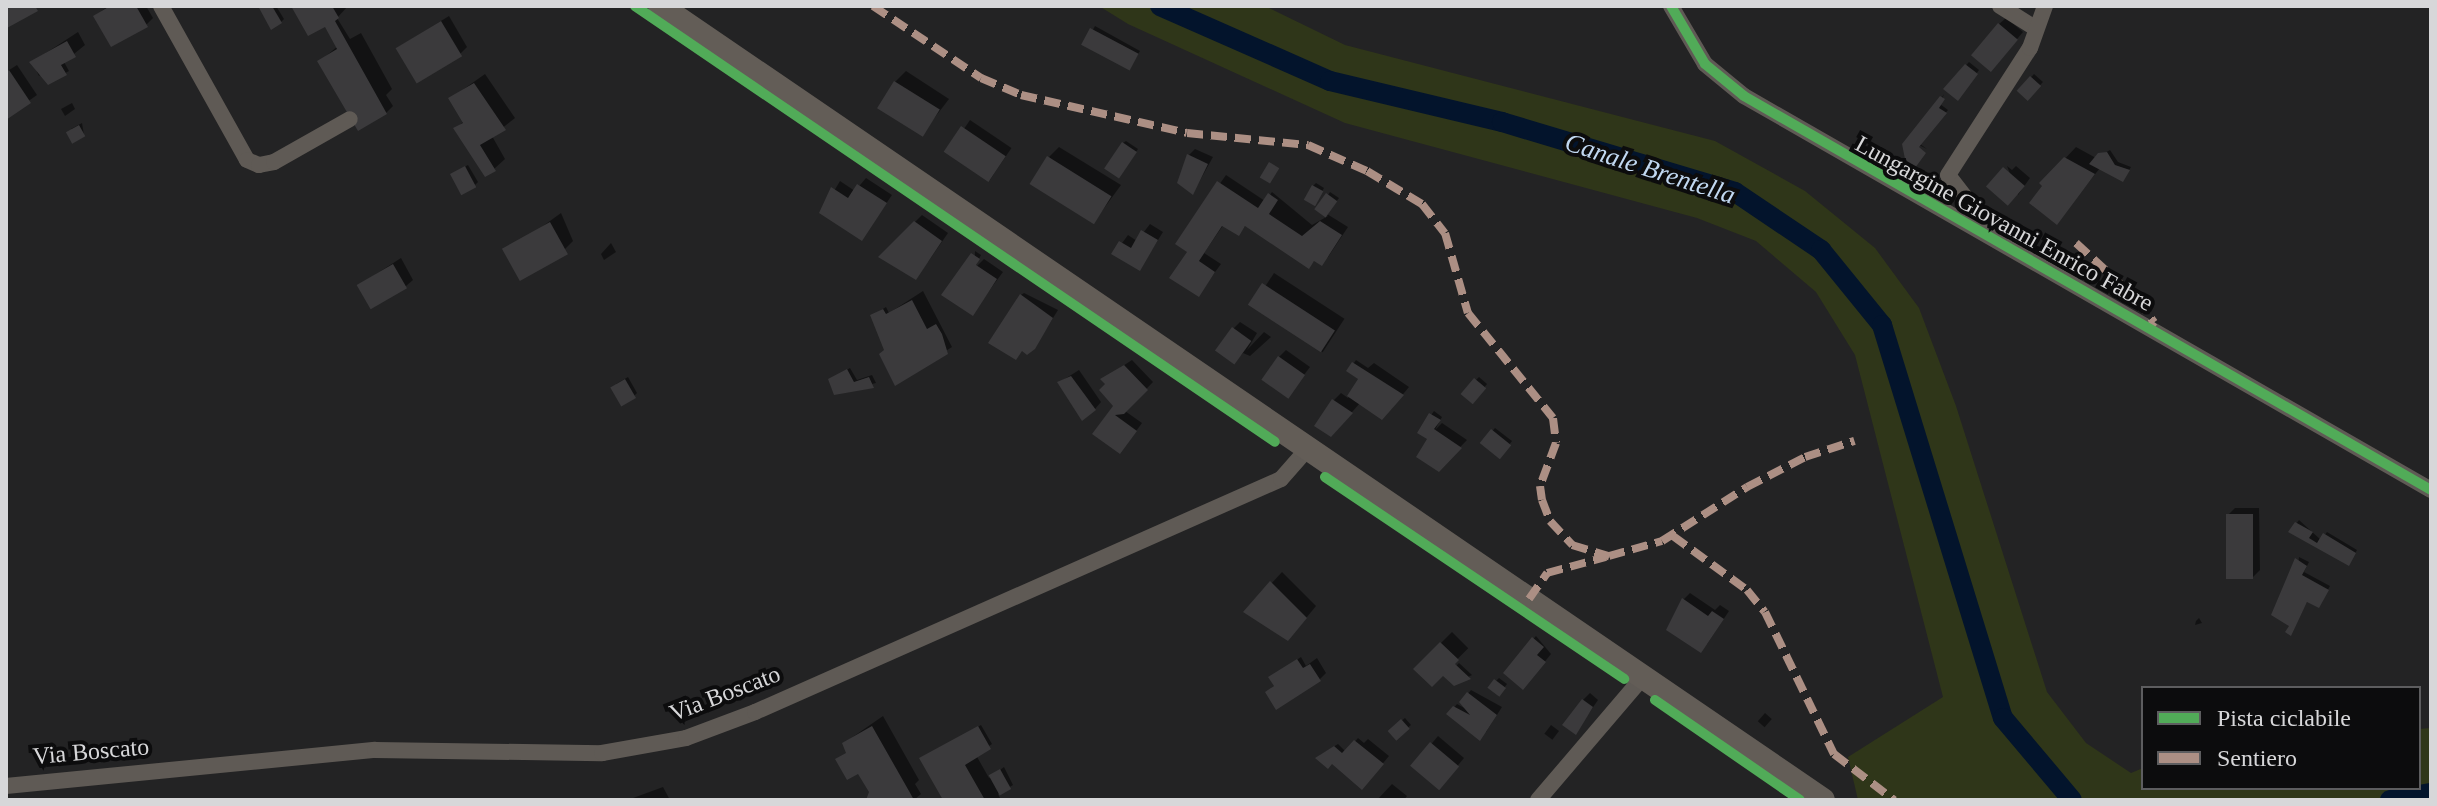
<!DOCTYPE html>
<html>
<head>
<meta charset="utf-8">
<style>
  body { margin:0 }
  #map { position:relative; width:2437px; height:806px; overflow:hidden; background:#232324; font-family:Georgia,serif }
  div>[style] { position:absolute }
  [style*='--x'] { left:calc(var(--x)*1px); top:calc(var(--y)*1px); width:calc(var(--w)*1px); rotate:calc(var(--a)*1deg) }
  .green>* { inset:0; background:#2f3619 }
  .shadow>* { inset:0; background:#0007; transform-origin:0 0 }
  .canal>* { height:20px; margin:-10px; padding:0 10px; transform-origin:10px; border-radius:10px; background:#03142c }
  .building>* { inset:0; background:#3b3a3c; transform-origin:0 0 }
  .minor>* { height:16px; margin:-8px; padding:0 8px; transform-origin:8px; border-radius:8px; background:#5f5a55 }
  .secondary>* { height:24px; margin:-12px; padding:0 12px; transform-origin:12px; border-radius:12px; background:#635d57 }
  .quiet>* { height:8px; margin-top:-4px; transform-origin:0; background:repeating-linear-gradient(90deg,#ac8f84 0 16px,transparent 0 24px) }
  .cycleway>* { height:10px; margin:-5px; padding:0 5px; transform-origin:5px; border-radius:5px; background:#51ab58 }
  span { translate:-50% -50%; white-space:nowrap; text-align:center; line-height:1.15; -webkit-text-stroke:8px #0c0c0d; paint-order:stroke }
  .street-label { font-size:24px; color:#d7d7d9 }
  .water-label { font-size:26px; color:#c1d8f1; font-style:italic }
  .frame { position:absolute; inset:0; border:8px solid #d7d7d9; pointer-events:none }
  .legend { position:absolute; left:2141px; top:686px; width:280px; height:104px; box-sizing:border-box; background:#0c0c0d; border:2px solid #5d5d5f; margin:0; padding:10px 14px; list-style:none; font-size:24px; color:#d7d7d9 }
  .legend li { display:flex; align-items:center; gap:16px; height:40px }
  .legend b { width:40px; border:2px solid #5d5d5f }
</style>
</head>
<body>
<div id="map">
  <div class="green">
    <div style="clip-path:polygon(1099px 6px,1265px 6px,1345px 45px,1715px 141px,1805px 191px,1875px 248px,1919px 308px,1956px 406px,2047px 692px,2086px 743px,2131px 773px,2143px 768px,2143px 788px,2419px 788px,2419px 729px,2431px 728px,2431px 800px,1858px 800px,1848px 757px,1943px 697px,1855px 355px,1816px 292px,1756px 241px,1697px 218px,1345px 123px,1128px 24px)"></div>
  </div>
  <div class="shadow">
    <div style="clip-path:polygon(108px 6px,146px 6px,153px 18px,146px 25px,95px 16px)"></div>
    <div style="clip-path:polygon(260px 6px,276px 6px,284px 19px,281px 22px)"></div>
    <div style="clip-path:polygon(293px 6px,348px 6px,337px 18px,350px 39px,361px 33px,392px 89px,386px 95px,393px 106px,386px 113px,320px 61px,338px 46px,327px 27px)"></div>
    <div style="clip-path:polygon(449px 16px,467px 47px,460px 54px,397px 48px)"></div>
    <div style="clip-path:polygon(2006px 18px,2023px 32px,1997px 63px,1999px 24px)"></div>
    <div style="clip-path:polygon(1095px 26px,1140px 51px,1131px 66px,1085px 44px)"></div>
    <div style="clip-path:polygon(78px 32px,85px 45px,64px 62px,69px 71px,49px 82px,44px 72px,39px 76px,32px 62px)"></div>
    <div style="clip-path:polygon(1969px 62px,1979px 70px,1961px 95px,1946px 88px)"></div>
    <div style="clip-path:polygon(17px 65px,37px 95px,6px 117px,6px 72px)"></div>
    <div style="clip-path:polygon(906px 71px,949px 99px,922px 134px,895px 82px)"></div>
    <div style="clip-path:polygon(485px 74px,515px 118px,492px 136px,505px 159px,494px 169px,456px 129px,464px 121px,451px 98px)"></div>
    <div style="left:2034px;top:74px;width:12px;height:23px;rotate:42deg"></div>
    <div style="clip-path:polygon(1944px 94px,1940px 104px,1948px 110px,1920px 144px,1927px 149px,1919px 145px,1905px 154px)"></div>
    <div style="clip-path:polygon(72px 103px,75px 109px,65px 116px,61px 109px)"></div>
    <div style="left:970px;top:120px;width:50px;height:39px;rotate:34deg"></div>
    <div style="clip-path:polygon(82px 123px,84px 135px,71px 129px)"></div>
    <div style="clip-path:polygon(1126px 141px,1138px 149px,1122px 173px,1123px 143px)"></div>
    <div style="clip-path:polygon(1059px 147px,1121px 185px,1094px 222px,1049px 157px)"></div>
    <div style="clip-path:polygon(2076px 147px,2096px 158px,2110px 150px,2118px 162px,2131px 167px,2125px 177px,2100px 168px,2057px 222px,2042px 183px)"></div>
    <div style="clip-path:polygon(1195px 149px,1213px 157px,1193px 193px,1189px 155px)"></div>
    <div style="clip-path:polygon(468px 165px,478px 182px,475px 185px,455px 172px)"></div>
    <div style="clip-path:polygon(2007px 166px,2012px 170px,2016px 166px,2030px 178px,2018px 195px)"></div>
    <div style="clip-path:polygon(1226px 175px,1265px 201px,1272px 192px,1312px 225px,1328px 216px,1318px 209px,1330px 192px,1339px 198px,1327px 214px,1348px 227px,1328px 257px,1318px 262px,1322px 253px,1309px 266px,1246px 225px,1239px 234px,1224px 224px,1204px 253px,1221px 264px,1198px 295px,1172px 278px,1189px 251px,1178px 243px)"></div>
    <div style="clip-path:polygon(866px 178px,892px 195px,862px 239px,821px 213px,840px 181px,855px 191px)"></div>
    <div style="clip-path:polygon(1316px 183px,1324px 188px,1317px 201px,1313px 186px)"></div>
    <div style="clip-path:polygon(561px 213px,573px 241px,562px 252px,507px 252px)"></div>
    <div style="clip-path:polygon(922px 215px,948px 233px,928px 262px,881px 256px)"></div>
    <div style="clip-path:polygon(1150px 224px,1163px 232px,1140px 269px,1114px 254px,1128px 235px,1137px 241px)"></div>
    <div style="clip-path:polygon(611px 243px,616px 252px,604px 260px,601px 254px)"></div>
    <div style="clip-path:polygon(975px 251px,981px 255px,974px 269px,984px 259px,1003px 272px,972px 314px)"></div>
    <div style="clip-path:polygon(401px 258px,413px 280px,406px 286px,359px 285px)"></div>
    <div style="left:1274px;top:273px;width:84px;height:40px;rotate:33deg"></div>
    <div style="clip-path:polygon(923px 291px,952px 347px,896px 383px,873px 315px,886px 307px,889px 313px)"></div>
    <div style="clip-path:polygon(1024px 293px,1058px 310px,1035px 347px,1021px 295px)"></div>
    <div style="clip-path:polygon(1240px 322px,1257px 333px,1247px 350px,1264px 332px,1271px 337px,1250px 356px,1243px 353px,1234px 362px,1234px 328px)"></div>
    <div style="clip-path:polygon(1286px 350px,1310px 367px,1288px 396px,1279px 357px)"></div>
    <div style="clip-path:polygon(1132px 360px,1153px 382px,1125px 411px,1142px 423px,1126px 445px,1095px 434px,1116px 406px,1103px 379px)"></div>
    <div style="clip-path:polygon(1356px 360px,1368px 368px,1374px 363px,1409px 387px,1389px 411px,1360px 403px,1338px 428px,1317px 425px,1334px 400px,1341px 393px,1348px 398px,1361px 378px,1349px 370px)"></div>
    <div style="clip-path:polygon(850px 368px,857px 380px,872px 375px,876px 383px,835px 393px,830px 379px)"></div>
    <div style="clip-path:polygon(1079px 370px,1101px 402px,1095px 409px,1060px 382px)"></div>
    <div style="clip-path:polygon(628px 377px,637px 393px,634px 396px,616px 384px)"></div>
    <div style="clip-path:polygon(1479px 377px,1487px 384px,1473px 402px,1476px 380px)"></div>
    <div style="clip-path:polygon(1434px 411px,1442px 417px,1435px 430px,1442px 423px,1467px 440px,1439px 469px,1434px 432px,1419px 432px)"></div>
    <div style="clip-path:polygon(1495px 428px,1512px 441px,1503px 453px,1482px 443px)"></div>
    <div style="clip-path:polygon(2235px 508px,2259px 508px,2260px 570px,2253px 577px,2228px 515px)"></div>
    <div style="clip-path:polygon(2299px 520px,2321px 540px,2327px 532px,2357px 550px,2351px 561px,2291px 531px)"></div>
    <div style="clip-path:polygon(2299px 557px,2309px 562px,2304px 572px,2330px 586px,2321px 602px,2308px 600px,2291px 633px)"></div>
    <div style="clip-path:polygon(1282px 572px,1316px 606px,1298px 628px,1246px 611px)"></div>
    <div style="clip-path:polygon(1690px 593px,1715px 610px,1720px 605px,1729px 611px,1707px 644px,1683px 600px)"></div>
    <div style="clip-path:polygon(2199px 618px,2202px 623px,2195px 625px,2196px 621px)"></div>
    <div style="left:1452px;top:632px;width:23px;height:52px;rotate:45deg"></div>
    <div style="clip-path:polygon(1536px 636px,1551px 654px,1530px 680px,1528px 645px)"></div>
    <div style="clip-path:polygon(1301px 657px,1306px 666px,1317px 658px,1326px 673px,1319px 680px,1267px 693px,1275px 685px,1274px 675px)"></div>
    <div style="clip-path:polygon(1459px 663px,1472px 675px,1454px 684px,1446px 676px)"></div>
    <div style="clip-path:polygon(1499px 678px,1507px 684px,1501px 692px,1490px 687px)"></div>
    <div style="clip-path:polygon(1471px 690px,1502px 707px,1486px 732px,1449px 714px,1457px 704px,1472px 712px,1462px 701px)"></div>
    <div style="clip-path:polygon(1590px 693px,1598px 700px,1576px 732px,1583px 700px)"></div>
    <div style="left:1765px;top:713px;width:9px;height:11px;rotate:41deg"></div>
    <div style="clip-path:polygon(883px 716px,919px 780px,915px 784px,921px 794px,914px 800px,868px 800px,871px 791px,844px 743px)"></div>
    <div style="clip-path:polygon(1405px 718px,1411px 725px,1395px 738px,1392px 728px)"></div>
    <div style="clip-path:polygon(981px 725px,992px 744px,976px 755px,989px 778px,1004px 767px,1013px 785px,998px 794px,1001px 800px,946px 800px,922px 758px)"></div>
    <div style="left:1551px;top:725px;width:10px;height:11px;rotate:37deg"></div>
    <div style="clip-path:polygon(1438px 736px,1464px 758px,1445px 781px,1413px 766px)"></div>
    <div style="clip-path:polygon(1358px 738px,1364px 743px,1368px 739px,1389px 756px,1369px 780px,1320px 755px,1338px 744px,1346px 752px)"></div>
    <div style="clip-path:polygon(1392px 784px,1407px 796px,1404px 800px,1377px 800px)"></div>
    <div style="clip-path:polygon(663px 787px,670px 800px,632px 800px,633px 798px)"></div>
  </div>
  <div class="canal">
    <div style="--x:1160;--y:6;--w:186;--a:23.8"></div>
    <div style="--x:1330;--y:81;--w:177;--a:13.4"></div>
    <div style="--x:1502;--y:122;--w:243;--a:16.7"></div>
    <div style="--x:1735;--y:192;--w:104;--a:34"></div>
    <div style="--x:1821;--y:250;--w:97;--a:50.9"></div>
    <div style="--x:1882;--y:325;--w:411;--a:72.9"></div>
    <div style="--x:2003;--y:718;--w:107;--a:49.9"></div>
    <div style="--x:2390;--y:800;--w:42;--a:-9.7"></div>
  </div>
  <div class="building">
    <div style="clip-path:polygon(6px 6px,35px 6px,38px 11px,7px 28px)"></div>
    <div style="clip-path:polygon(110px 6px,136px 6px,148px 27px,111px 47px,93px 16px)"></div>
    <div style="clip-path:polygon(258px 6px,272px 6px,282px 23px,271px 30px)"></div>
    <div style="clip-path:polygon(291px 6px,332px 6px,339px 18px,335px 21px,387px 114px,358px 131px,317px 61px,337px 49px,325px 27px,308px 36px)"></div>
    <div style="left:441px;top:21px;width:41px;height:53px;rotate:59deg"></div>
    <div style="left:1998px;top:23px;width:26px;height:42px;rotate:40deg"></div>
    <div style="left:1090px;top:28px;width:55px;height:19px;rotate:28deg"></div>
    <div style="clip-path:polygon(67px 41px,76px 57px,61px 65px,67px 75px,48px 85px,29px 62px)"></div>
    <div style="clip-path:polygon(1965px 64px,1978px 74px,1958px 101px,1943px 89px)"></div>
    <div style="clip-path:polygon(9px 70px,31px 103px,6px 120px,6px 72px)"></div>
    <div style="left:2030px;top:76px;width:15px;height:20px;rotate:42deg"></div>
    <div style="left:894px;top:81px;width:54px;height:32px;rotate:32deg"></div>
    <div style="clip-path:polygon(474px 83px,506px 130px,480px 145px,496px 171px,485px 177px,453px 128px,463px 123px,448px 98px)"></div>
    <div style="clip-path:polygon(1940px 96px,1945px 99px,1939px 108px,1947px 113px,1919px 147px,1926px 153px,1915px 168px,1905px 159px,1902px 144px)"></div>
    <div style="left:79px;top:125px;width:13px;height:15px;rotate:61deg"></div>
    <div style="left:961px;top:126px;width:54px;height:31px;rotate:34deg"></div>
    <div style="left:1122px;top:142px;width:18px;height:32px;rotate:34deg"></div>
    <div style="clip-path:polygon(2107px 152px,2115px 165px,2130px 170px,2123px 182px,2089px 164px,2098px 153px)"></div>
    <div style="clip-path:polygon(1187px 154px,1208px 164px,1193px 195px,1177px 183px)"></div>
    <div style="left:1047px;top:156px;width:76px;height:33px;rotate:32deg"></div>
    <div style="clip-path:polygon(2064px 157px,2095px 174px,2057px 225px,2029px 203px,2042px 186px,2039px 183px)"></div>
    <div style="left:1269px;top:162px;width:12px;height:18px;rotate:31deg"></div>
    <div style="left:465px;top:166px;width:24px;height:17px;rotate:62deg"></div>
    <div style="left:2003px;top:167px;width:29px;height:26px;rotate:41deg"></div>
    <div style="clip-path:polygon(1217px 181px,1258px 208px,1268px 193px,1278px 200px,1269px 214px,1302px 236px,1320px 221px,1342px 235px,1322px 266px,1314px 261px,1309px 269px,1245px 226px,1239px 236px,1222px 226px,1199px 261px,1215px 272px,1199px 297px,1169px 278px,1187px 252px,1175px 244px)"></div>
    <div style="clip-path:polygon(857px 184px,887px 203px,862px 241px,819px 213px,831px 187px,848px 198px)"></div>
    <div style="left:1312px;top:185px;width:13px;height:17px;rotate:29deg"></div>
    <div style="left:1326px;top:193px;width:14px;height:20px;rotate:36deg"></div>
    <div style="clip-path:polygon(914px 221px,942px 241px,916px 280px,878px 257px)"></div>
    <div style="left:550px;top:222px;width:37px;height:55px;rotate:61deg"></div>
    <div style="clip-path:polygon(1141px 230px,1158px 240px,1140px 271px,1111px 254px,1119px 241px,1131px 248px)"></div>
    <div style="clip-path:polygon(971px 253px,980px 259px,976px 265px,997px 279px,973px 316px,941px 295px)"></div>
    <div style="left:393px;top:264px;width:28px;height:42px;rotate:60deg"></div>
    <div style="left:1262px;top:283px;width:87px;height:26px;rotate:33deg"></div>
    <div style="clip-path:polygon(1020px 294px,1053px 318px,1035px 349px,1027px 355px,1022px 351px,1016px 360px,988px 343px)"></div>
    <div style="clip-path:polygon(912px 300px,927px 329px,936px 324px,942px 334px,948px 354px,895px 386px,879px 354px,884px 350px,870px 315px,883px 309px,886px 314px)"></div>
    <div style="left:1232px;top:327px;width:24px;height:29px;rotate:36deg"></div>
    <div style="left:1278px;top:356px;width:33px;height:29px;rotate:35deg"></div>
    <div style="clip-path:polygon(1352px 362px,1404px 395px,1382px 420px,1347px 396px,1358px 379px,1346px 371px)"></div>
    <div style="clip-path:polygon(1124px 365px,1148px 390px,1124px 414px,1115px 415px,1137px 431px,1120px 454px,1092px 434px,1113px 406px,1099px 390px,1105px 384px,1100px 379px)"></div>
    <div style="clip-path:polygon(847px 369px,854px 382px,869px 377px,874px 388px,834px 395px,828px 379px)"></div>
    <div style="clip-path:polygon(1071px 376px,1096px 410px,1082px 421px,1057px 382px)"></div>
    <div style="left:1474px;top:378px;width:16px;height:21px;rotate:40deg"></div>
    <div style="left:625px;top:379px;width:22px;height:17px;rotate:60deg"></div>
    <div style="clip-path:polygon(1332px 399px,1353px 413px,1331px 437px,1314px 426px)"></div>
    <div style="clip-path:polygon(1429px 413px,1441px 420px,1434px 429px,1462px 448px,1439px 472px,1416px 457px,1427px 439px,1417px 433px)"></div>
    <div style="left:1491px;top:429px;width:26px;height:18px;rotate:39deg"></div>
    <div style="left:2226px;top:514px;width:27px;height:65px"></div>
    <div style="clip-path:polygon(2295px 522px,2313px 532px,2309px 538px,2317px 543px,2323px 533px,2356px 553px,2349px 566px,2288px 532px)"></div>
    <div style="clip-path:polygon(2295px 558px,2307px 566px,2302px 575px,2329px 590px,2319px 608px,2307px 602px,2291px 636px,2285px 632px,2289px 626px,2271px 615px)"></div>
    <div style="clip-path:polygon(1270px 581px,1307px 618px,1288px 641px,1243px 612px)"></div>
    <div style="clip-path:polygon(1682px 598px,1708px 616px,1712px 611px,1724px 619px,1701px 653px,1666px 630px)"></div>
    <div style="clip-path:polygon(1532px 637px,1544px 647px,1537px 655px,1546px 662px,1523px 690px,1503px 673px)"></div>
    <div style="clip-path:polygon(1440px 642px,1459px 660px,1455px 664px,1471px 679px,1454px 686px,1443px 676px,1432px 687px,1413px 669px)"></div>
    <div style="clip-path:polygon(1297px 659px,1303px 668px,1310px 664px,1321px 681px,1276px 710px,1265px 692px,1274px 686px,1268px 677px)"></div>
    <div style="left:1494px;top:679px;width:15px;height:11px;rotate:37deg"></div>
    <div style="clip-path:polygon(1467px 692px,1497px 715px,1480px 741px,1446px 714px,1453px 706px,1470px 715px,1459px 702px)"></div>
    <div style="clip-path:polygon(1582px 699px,1593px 707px,1576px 735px,1562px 725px)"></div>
    <div style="left:1401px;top:719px;width:13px;height:18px;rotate:48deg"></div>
    <div style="clip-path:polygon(872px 726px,909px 791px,914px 800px,866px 800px,869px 792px,858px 774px,847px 780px,835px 759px,846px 753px,842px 743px)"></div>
    <div style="clip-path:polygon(978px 726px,991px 749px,965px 765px,985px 800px,943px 800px,919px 758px)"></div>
    <div style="clip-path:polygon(1354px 740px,1384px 764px,1362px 790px,1332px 764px,1328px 769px,1315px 758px,1334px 746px,1342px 753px)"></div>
    <div style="left:1430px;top:742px;width:38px;height:31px;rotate:40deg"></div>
    <div style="left:1000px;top:769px;width:23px;height:13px;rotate:61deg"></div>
  </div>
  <div class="minor">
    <div style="--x:161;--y:6;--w:176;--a:60.8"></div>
    <div style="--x:247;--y:160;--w:13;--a:23"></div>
    <div style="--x:259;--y:165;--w:15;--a:-11"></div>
    <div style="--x:274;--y:162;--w:87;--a:-29.5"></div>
    <div style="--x:1671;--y:6;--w:67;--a:59.6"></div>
    <div style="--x:1705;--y:64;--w:50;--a:39.4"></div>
    <div style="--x:1744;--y:96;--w:792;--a:29.83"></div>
    <div style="--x:2000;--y:6;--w:41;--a:32.2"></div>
    <div style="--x:1999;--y:241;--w:83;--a:-127.7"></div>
    <div style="--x:1948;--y:175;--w:151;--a:-57.2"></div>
    <div style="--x:2030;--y:48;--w:45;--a:-70.3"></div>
    <div style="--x:6;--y:786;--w:371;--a:-5.6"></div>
    <div style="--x:375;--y:750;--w:227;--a:0.8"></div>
    <div style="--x:602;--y:753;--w:85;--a:-10.1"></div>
    <div style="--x:686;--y:738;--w:74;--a:-20.6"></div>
    <div style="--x:755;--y:712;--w:575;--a:-23.89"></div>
    <div style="--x:1281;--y:479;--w:43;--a:-48.8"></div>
    <div style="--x:1538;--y:800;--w:162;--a:-49.5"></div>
  </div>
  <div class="secondary">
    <div style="--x:660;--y:6;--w:1408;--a:34.32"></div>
  </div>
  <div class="quiet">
    <div style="--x:873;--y:6;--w:130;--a:33.7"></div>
    <div style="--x:981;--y:78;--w:43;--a:23"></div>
    <div style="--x:1021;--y:95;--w:170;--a:12.9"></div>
    <div style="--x:1187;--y:133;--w:122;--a:5.7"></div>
    <div style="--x:1308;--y:145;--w:64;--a:23.8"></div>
    <div style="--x:1367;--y:171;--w:64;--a:31"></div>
    <div style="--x:1422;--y:204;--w:37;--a:52"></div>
    <div style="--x:1445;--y:233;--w:83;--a:74"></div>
    <div style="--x:1468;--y:313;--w:135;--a:51"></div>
    <div style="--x:1553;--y:418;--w:25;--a:83"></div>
    <div style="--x:1556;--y:443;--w:46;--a:110.4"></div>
    <div style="--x:1540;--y:486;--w:14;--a:82"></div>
    <div style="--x:1542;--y:500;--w:22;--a:69"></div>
    <div style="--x:1550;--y:521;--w:33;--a:47"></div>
    <div style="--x:1572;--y:545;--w:39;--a:17"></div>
    <div style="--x:1609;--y:556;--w:55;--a:-15.8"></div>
    <div style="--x:1662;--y:541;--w:101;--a:-32.4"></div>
    <div style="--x:1747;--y:487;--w:65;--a:-27.3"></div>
    <div style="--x:1805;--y:457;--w:52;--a:-18.1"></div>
    <div style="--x:2076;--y:243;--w:83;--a:42.6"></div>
    <div style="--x:2137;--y:299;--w:29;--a:54"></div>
    <div style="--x:2154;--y:322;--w:8;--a:130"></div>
    <div style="--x:1673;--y:536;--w:92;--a:36.1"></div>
    <div style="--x:1747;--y:590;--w:28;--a:51"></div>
    <div style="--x:1765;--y:612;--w:158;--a:64.1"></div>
    <div style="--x:1834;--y:754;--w:76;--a:37.5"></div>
    <div style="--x:1529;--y:599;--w:32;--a:-55"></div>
    <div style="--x:1547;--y:573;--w:61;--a:-15.2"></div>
  </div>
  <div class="cycleway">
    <div style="--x:635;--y:6;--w:774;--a:34.26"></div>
    <div style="--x:1671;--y:6;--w:67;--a:59.6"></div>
    <div style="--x:1705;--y:64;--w:50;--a:39.4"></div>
    <div style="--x:1744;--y:96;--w:792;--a:29.83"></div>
    <div style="--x:1325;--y:477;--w:361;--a:34"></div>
    <div style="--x:1655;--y:700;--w:176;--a:34.6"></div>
  </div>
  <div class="street-label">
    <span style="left:2004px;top:224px;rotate:29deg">Lungargine Giovanni Enrico Fabre</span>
    <span style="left:725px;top:694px;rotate:-21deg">Via Boscato</span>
    <span style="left:91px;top:752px;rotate:-5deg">Via Boscato</span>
  </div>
  <div class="water-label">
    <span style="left:1650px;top:169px;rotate:18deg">Canale Brentella</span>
  </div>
  <div class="frame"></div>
  <ul class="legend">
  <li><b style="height:10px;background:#51ab58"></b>Pista ciclabile</li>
  <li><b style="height:10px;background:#ac8f84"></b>Sentiero</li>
  </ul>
</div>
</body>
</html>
